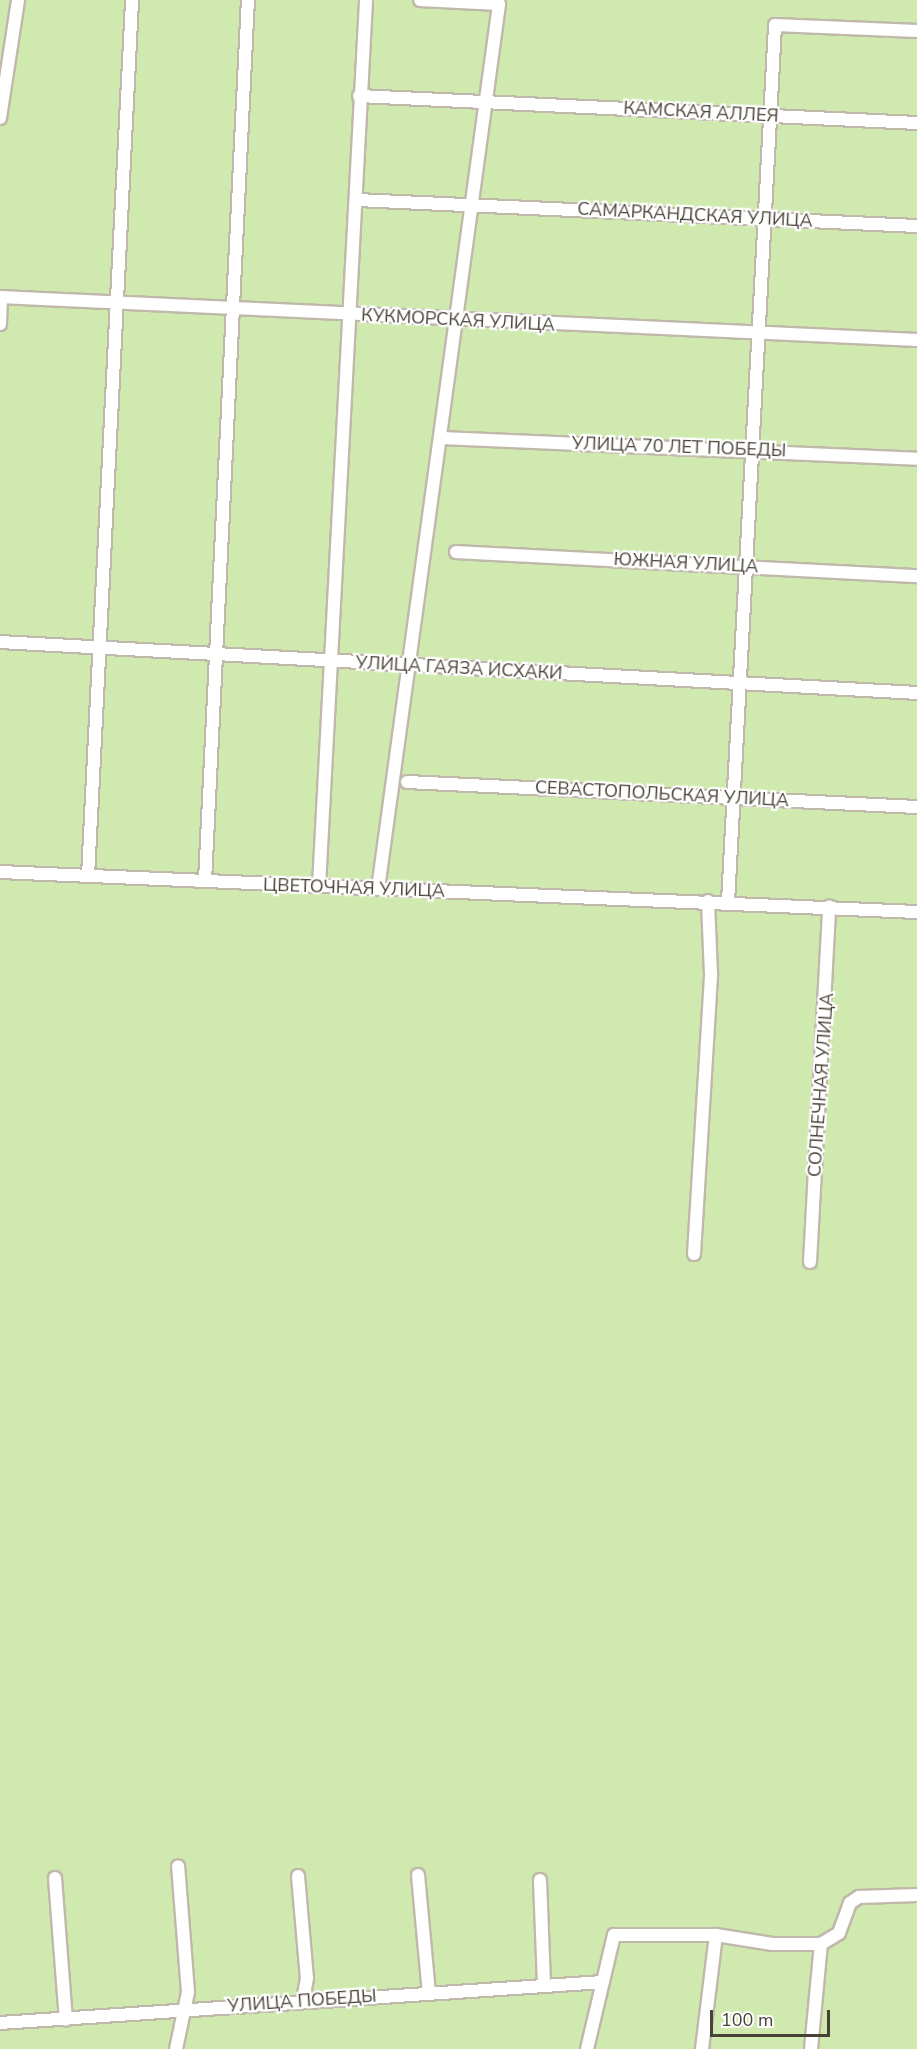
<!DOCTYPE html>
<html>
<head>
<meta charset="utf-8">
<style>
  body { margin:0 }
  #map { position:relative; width:917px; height:2049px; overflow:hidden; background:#f4f0e8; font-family:"Nunito Sans",sans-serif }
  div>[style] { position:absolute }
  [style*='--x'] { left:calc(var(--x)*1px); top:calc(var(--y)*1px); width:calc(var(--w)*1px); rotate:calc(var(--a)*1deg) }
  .green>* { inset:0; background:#cfe9af; transform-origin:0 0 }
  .roads { filter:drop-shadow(2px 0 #c0b8aa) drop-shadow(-2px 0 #c0b8aa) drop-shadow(0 2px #c0b8aa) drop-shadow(0 -2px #c0b8aa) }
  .minor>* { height:12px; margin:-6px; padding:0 6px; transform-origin:6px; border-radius:6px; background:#fff }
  span { translate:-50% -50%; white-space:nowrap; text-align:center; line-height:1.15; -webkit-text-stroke:4.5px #fff; paint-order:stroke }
  .street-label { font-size:18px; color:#484136 }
  .scale { position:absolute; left:710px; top:2010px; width:120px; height:27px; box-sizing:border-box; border:3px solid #484136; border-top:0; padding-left:8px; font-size:18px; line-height:21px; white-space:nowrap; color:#484136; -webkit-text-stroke:4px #fff; paint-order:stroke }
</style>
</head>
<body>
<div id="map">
  <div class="green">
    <div style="left:0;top:0;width:917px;height:2049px"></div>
  </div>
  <div class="roads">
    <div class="minor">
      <div style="--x:359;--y:96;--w:559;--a:2.77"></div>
      <div style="--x:0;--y:118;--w:119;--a:-81.3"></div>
      <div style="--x:357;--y:200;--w:561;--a:2.66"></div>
      <div style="--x:0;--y:297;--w:918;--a:2.68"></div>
      <div style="--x:0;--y:324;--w:27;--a:-88"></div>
      <div style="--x:442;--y:438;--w:475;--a:2.5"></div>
      <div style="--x:456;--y:552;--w:462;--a:3"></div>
      <div style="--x:0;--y:642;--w:918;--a:3.18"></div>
      <div style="--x:407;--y:782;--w:511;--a:2.81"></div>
      <div style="--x:0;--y:872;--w:918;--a:2.5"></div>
      <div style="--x:88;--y:876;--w:877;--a:-87.12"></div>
      <div style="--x:205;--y:881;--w:882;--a:-87.21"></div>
      <div style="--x:319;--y:886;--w:887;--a:-86.96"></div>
      <div style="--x:378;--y:889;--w:893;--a:-82.21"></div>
      <div style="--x:499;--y:4;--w:79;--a:-177.1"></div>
      <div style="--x:728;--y:902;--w:878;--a:-86.93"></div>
      <div style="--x:775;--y:25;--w:142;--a:2.4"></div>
      <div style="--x:694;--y:1254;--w:281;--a:-86.5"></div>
      <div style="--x:711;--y:974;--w:73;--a:-92.4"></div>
      <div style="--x:810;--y:1262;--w:356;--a:-86.9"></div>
      <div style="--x:418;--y:1875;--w:119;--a:84.7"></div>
      <div style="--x:298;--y:1876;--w:102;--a:85"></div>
      <div style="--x:307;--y:1978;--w:23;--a:100"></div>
      <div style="--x:55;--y:1878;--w:142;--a:85.6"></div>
      <div style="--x:540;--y:1880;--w:104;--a:87.8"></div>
      <div style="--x:0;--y:2023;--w:604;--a:-3.89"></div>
      <div style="--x:176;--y:2049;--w:58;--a:-78.1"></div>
      <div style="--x:188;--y:1992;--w:126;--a:-94.5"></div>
      <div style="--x:587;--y:2049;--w:117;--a:-76.7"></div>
      <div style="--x:614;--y:1935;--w:102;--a:0"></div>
      <div style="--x:716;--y:1935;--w:57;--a:9.1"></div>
      <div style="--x:772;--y:1944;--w:49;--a:0"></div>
      <div style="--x:821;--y:1944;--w:21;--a:-31"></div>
      <div style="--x:839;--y:1933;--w:32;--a:-70"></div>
      <div style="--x:850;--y:1903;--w:11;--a:-34"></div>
      <div style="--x:859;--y:1897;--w:58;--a:-2"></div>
      <div style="--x:702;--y:2049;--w:115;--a:-83"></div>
      <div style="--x:811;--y:2049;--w:105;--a:-84.6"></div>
    </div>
  </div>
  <div class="street-label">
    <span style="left:701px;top:112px;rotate:3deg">КАМСКАЯ АЛЛЕЯ</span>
    <span style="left:695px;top:215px;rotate:3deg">САМАРКАНДСКАЯ УЛИЦА</span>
    <span style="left:458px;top:320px;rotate:3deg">КУКМОРСКАЯ УЛИЦА</span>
    <span style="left:679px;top:447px;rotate:2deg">УЛИЦА 70 ЛЕТ ПОБЕДЫ</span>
    <span style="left:686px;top:563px;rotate:3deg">ЮЖНАЯ УЛИЦА</span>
    <span style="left:459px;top:668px;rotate:3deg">УЛИЦА ГАЯЗА ИСХАКИ</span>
    <span style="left:662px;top:794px;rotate:3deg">СЕВАСТОПОЛЬСКАЯ УЛИЦА</span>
    <span style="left:354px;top:888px;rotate:2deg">ЦВЕТОЧНАЯ УЛИЦА</span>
    <span style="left:821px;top:1085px;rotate:-86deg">СОЛНЕЧНАЯ УЛИЦА</span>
    <span style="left:302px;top:2001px;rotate:-4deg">УЛИЦА ПОБЕДЫ</span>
  </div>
  <div class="scale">100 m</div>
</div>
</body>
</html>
